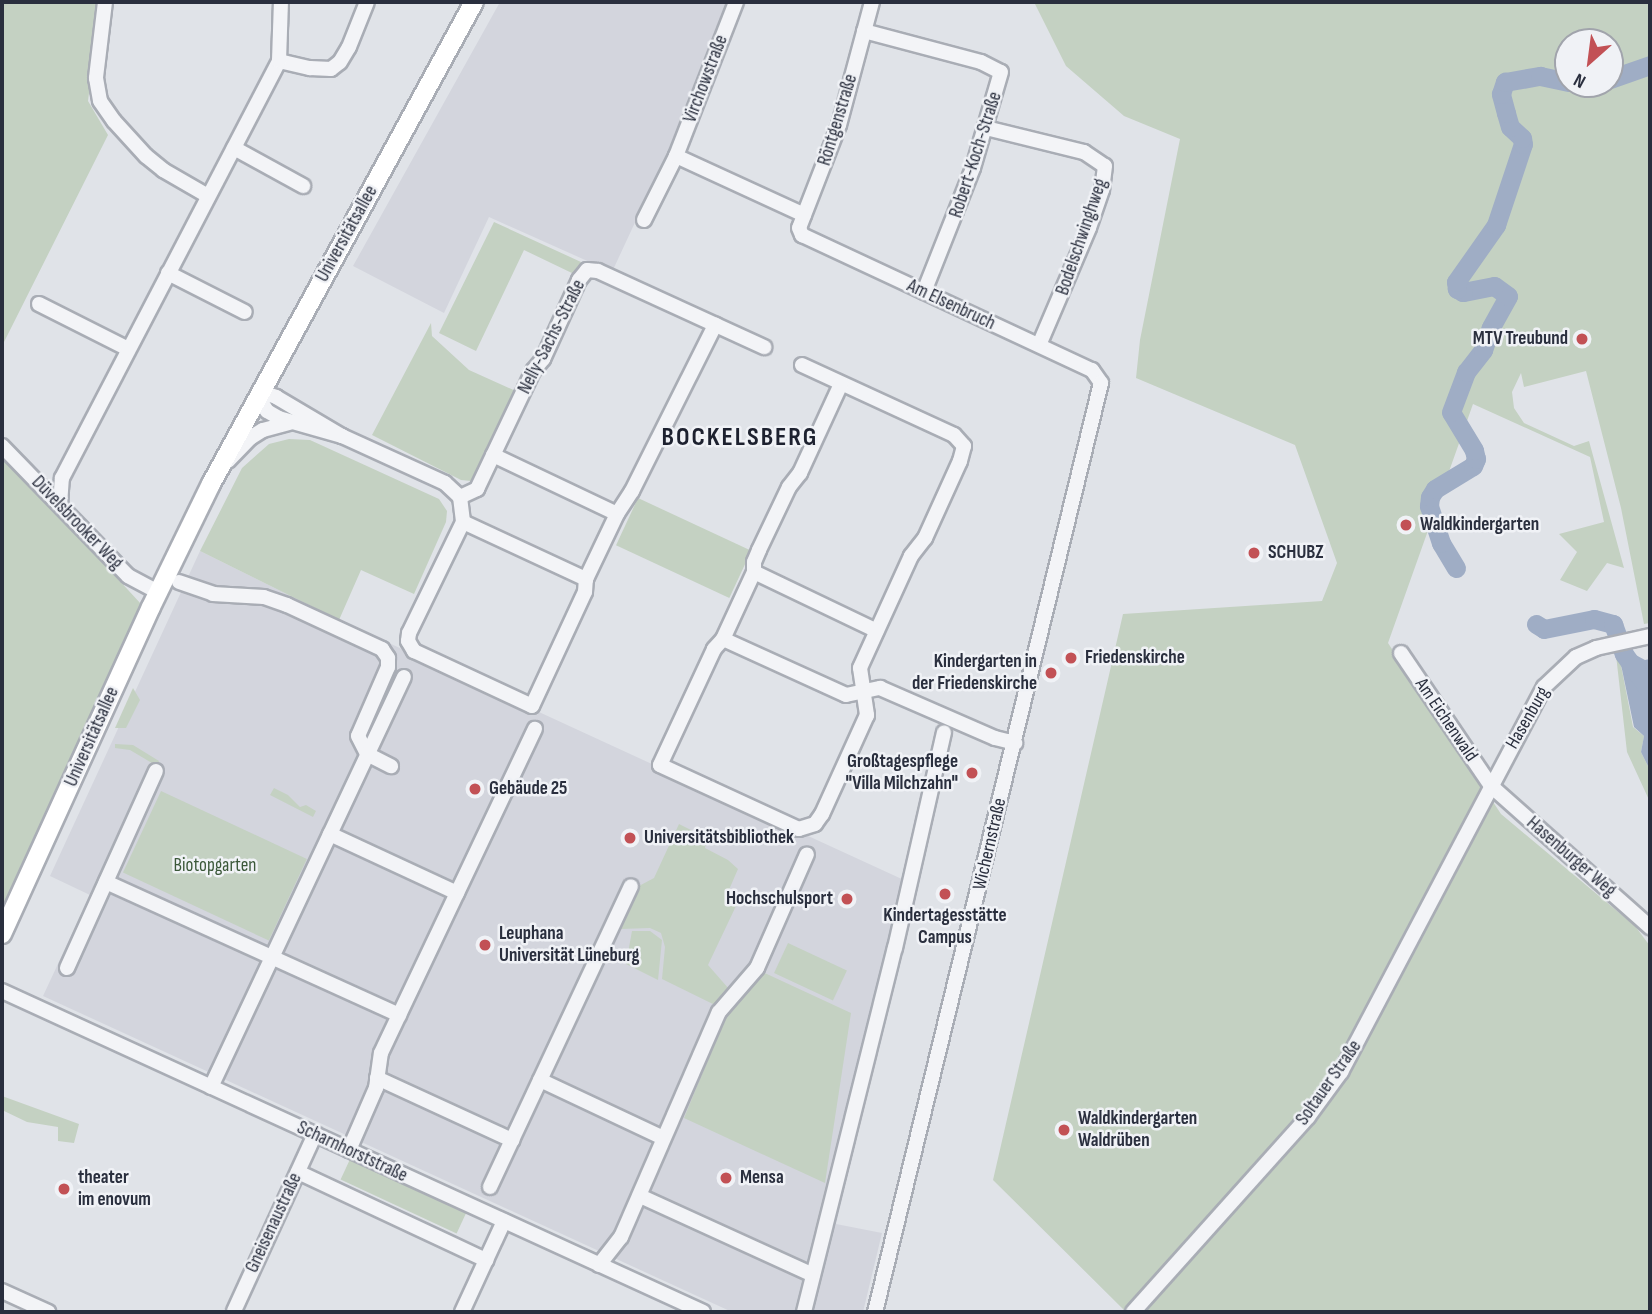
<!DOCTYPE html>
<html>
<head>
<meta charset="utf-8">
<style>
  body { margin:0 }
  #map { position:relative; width:1652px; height:1314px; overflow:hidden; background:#e0e3e8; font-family:"Sofia Sans Condensed",sans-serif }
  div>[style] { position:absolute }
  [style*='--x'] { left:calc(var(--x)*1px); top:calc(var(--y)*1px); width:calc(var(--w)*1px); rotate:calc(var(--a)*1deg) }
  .built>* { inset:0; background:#d3d5dd }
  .green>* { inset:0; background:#c4d1c2; transform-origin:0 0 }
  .water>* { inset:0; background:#9fadc5 }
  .river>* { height:19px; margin:-9.5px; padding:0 9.5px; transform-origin:9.5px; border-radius:9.5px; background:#9fadc5 }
  .roads { filter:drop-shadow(2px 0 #a9adb5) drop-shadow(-2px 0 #a9adb5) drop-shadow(0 2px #a9adb5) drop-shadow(0 -2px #a9adb5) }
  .minor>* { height:14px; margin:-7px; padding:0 7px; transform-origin:7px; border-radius:7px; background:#f3f4f7 }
  .major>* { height:18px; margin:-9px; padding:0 9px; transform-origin:9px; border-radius:9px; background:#fff }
  .dots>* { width:19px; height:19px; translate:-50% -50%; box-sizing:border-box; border:4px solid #f0f2f6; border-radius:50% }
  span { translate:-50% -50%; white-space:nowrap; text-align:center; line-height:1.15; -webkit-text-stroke:5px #f0f2f6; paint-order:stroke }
  .street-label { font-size:19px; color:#2a2f3e }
  .poi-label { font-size:19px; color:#2a2f3e; font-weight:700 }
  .right { translate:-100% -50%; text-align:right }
  .left { translate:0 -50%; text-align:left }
  .park-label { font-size:19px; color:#3b5839 }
  .district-label { font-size:26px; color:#1d212f; font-weight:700; letter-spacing:2px }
  .frame { position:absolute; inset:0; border:4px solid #2a2f3e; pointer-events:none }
  .north { position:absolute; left:1554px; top:28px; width:70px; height:70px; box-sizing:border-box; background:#f0f2f6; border:2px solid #a1a4ac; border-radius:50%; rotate:208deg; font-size:19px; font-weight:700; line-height:28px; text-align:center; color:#2a2f3e }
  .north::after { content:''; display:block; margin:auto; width:24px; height:32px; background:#c25155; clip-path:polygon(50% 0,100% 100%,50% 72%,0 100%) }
</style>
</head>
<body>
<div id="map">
  <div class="built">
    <div style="clip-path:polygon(500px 2px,727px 2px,684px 117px,612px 272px,489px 217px,444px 313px,353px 266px)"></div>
    <div style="clip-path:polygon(200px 551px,339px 620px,917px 886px,836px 1224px,882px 1233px,863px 1312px,732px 1312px,43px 996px,90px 895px,50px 876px)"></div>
  </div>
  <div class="green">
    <div style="clip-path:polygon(2px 2px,100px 2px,88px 101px,108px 135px,2px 346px)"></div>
    <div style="clip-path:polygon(evenodd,1034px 2px,1650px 2px,1650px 623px,1644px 624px,1621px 508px,1586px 371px,1524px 387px,1521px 373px,1512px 392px,1514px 408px,1524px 423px,1574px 446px,1589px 441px,1624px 568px,1607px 563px,1587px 591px,1560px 580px,1577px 552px,1559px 534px,1604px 522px,1590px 457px,1473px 404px,1388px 643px,1501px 814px,1635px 926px,1650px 946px,1650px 1312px,1126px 1312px,993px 1180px,1123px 614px,1322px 601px,1337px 563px,1295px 445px,1136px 378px,1140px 340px,1180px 139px,1124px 116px,1066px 66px,1034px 2px,1568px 42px,1610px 42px,1610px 84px,1568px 84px,1568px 42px)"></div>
    <div style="clip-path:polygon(494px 222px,581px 262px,574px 274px,524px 250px,476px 351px,439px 333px)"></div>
    <div style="clip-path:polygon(431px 323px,432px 336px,469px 370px,518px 392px,478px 475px,471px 481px,461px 480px,372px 435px)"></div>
    <div style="clip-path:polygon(289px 439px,310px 440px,439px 499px,447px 511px,446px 522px,414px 594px,361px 570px,339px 620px,200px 551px,242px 468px,269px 444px)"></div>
    <div style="clip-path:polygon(2px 453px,141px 604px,2px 909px,3px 549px)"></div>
    <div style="left:638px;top:498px;width:125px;height:52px;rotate:25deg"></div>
    <div style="clip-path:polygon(1616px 655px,1619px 655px,1633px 727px,1644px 736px,1641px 752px,1650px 770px,1650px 802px,1627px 752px)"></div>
    <div style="clip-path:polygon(133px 688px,140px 700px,126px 728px,115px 728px)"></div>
    <div style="clip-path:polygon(115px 744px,133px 745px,159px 761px,157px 766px,130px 750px,115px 748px)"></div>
    <div style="clip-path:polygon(274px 788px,288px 795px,300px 807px,306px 805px,316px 811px,313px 817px,270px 795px)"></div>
    <div style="left:161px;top:791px;width:161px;height:90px;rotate:25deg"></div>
    <div style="clip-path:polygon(679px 824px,707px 838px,705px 848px,728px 860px,738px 869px,725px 899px,736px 906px,708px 965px,729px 989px,719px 1007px,662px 979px,665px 947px,661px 933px,650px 928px,620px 929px,637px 887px,654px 878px)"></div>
    <div style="clip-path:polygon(632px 931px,650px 931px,662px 940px,658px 980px,626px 964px)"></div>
    <div style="left:788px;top:943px;width:65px;height:33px;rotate:25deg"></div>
    <div style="clip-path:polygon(758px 970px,851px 1013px,825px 1183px,684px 1118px,730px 1006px)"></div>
    <div style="clip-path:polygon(2px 1096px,79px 1124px,74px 1143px,58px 1141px,58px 1127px,27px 1122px,2px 1110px)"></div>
    <div style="left:352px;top:1155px;width:128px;height:27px;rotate:25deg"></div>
  </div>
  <div class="water">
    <div style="clip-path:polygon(1632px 653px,1645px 660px,1650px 659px,1650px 770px,1641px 752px,1644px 736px,1634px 727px,1619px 655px)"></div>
  </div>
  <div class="river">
    <div style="--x:1610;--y:79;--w:42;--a:-19.3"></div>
    <div style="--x:1456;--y:568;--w:29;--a:-121"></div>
    <div style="--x:1441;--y:543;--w:39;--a:-108"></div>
    <div style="--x:1429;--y:506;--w:9;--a:-84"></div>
    <div style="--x:1430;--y:497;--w:9;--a:-58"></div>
    <div style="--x:1435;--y:489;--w:44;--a:-31.2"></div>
    <div style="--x:1473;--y:466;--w:8;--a:-67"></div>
    <div style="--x:1476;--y:459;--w:9;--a:-103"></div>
    <div style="--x:1474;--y:450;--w:44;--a:-121.2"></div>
    <div style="--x:1451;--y:412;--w:43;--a:-69.4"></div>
    <div style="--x:1466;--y:372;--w:28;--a:-52"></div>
    <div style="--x:1483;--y:350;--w:24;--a:-71"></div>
    <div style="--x:1491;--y:327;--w:35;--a:-61"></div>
    <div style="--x:1508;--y:296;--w:17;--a:-144"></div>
    <div style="--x:1494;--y:286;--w:32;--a:169"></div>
    <div style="--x:1463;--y:292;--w:7;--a:-153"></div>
    <div style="--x:1457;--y:289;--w:7;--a:-98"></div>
    <div style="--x:1456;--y:282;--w:70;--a:-54.9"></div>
    <div style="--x:1496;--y:225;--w:85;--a:-71.6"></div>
    <div style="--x:1523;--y:144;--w:6;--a:-99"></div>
    <div style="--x:1522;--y:138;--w:16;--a:-137"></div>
    <div style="--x:1510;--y:127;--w:15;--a:-106"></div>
    <div style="--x:1506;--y:113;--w:20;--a:-105"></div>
    <div style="--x:1501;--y:94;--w:13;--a:-72"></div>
    <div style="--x:1505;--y:82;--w:36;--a:-10"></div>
    <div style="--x:1540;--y:76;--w:29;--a:12"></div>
    <div style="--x:1536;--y:624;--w:9;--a:32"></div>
    <div style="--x:1544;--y:629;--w:51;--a:-11.3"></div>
    <div style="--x:1594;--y:619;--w:20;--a:15"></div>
    <div style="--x:1613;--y:624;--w:32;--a:70"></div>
    <div style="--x:1624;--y:654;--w:45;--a:54.9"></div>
  </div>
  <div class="roads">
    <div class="minor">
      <div style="--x:105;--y:2;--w:77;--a:96.8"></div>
      <div style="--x:96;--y:78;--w:23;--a:80"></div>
      <div style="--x:100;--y:101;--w:24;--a:55"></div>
      <div style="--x:114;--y:121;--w:47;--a:47.6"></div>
      <div style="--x:146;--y:156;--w:22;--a:39"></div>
      <div style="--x:163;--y:170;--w:52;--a:30"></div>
      <div style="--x:872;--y:2;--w:127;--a:105"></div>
      <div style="--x:839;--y:125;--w:110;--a:111.2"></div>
      <div style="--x:799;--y:228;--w:8;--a:67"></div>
      <div style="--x:802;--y:235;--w:320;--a:25"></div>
      <div style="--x:1092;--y:370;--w:16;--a:55"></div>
      <div style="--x:1101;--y:383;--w:956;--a:103.67"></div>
      <div style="--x:864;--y:31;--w:121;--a:14.8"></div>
      <div style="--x:981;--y:62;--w:22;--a:27"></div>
      <div style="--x:1001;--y:72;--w:100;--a:106.3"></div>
      <div style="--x:973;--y:168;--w:133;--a:111.6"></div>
      <div style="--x:279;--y:61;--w:32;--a:13"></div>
      <div style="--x:310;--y:68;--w:21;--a:3"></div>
      <div style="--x:331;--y:69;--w:11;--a:-38"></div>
      <div style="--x:340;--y:62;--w:17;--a:-59"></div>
      <div style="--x:349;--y:47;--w:48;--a:-68.2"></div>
      <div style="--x:986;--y:128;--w:101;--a:13.8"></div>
      <div style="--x:1084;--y:152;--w:25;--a:34"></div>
      <div style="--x:1105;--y:166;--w:24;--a:97"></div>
      <div style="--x:1102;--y:190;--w:40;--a:108.9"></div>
      <div style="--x:1089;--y:228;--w:127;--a:113.1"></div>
      <div style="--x:234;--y:148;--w:79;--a:28.8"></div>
      <div style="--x:676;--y:156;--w:141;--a:24.7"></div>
      <div style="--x:644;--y:220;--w:72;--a:-63.4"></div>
      <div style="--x:676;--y:156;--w:165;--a:-68.7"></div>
      <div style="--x:168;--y:273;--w:86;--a:26.9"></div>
      <div style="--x:39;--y:304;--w:100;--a:26.8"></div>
      <div style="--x:802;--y:365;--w:167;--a:24.7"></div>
      <div style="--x:954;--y:435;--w:15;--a:48"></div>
      <div style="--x:964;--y:446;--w:16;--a:105"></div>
      <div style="--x:960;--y:461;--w:85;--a:114.4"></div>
      <div style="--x:925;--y:538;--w:23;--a:128"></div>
      <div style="--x:911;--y:556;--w:123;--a:114.5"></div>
      <div style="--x:860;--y:668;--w:48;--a:81.5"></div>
      <div style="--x:867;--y:715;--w:109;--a:114.4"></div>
      <div style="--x:822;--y:814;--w:12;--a:125"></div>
      <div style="--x:815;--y:824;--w:17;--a:163"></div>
      <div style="--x:799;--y:829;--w:153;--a:-155.3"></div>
      <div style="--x:660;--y:765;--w:128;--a:-65"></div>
      <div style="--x:714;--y:649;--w:13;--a:-48"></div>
      <div style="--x:723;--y:639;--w:74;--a:-65.2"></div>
      <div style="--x:754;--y:572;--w:10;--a:-90"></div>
      <div style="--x:754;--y:562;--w:13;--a:-67"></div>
      <div style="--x:759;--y:550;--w:70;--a:-64.5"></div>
      <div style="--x:789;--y:487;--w:18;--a:-52"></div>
      <div style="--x:800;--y:473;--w:98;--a:-65.3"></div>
      <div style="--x:342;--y:436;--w:66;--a:-164.1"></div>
      <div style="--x:279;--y:418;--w:14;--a:-150"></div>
      <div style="--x:267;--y:411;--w:9;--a:-122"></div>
      <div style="--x:262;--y:403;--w:11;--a:-95"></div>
      <div style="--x:261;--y:392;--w:16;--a:18"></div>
      <div style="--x:276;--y:397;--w:77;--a:30.6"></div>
      <div style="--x:342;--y:436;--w:113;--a:24.5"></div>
      <div style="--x:445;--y:483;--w:21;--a:43"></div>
      <div style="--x:460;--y:497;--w:25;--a:83"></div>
      <div style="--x:463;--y:522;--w:123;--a:115.9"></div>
      <div style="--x:409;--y:633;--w:8;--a:97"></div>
      <div style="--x:408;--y:641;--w:12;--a:59"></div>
      <div style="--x:414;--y:651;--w:130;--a:25"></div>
      <div style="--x:532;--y:706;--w:126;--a:-65.1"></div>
      <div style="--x:585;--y:592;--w:13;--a:-86"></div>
      <div style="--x:586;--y:579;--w:72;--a:-64.5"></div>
      <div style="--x:617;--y:514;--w:27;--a:-57"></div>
      <div style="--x:632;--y:491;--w:186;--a:-63.4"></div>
      <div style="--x:2;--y:446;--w:181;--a:45.9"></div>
      <div style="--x:128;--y:576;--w:34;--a:28"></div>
      <div style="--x:493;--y:455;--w:137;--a:25.4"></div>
      <div style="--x:228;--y:461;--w:32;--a:-46"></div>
      <div style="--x:250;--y:438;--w:15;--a:-32"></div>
      <div style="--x:263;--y:430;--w:27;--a:-15"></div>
      <div style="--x:460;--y:497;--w:19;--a:-25"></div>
      <div style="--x:477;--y:489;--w:131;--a:-64.6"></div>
      <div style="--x:533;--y:371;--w:16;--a:-50"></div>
      <div style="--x:543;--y:359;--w:87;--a:-65.5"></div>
      <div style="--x:579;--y:280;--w:13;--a:-51"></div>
      <div style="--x:587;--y:270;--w:11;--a:5"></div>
      <div style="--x:598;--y:271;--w:183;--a:24.6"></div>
      <div style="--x:60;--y:505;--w:27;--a:-86"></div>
      <div style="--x:62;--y:478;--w:470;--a:-62.5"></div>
      <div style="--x:279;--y:61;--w:59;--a:-88.1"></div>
      <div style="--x:463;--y:522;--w:136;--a:24.9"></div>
      <div style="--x:754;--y:572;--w:136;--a:25.6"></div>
      <div style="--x:179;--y:582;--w:36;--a:19"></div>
      <div style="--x:213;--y:594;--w:51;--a:3.4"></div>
      <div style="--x:264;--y:597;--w:24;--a:19"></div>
      <div style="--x:287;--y:605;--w:105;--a:24.9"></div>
      <div style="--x:382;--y:649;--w:11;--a:56"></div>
      <div style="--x:388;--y:658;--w:9;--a:90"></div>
      <div style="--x:388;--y:667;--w:75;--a:113.5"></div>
      <div style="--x:358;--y:736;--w:20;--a:63"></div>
      <div style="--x:367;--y:754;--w:27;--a:27"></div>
      <div style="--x:723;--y:639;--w:135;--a:24.5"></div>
      <div style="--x:846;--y:695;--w:35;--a:-12"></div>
      <div style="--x:880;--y:688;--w:125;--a:23.5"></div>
      <div style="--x:995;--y:738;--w:21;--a:14"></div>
      <div style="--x:1401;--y:653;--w:161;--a:55.9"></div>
      <div style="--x:1491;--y:786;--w:213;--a:41.6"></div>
      <div style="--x:330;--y:834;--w:140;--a:24.9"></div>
      <div style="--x:106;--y:882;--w:322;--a:24.4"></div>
      <div style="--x:67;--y:968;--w:216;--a:-65.7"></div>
      <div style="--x:2;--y:991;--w:771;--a:24.6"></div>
      <div style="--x:377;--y:1078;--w:149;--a:24.7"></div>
      <div style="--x:540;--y:1080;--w:136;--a:25.2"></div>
      <div style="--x:211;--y:1087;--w:453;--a:-64.8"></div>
      <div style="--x:349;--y:1150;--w:68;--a:-66.5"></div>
      <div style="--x:376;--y:1088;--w:35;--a:-82"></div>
      <div style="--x:381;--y:1053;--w:359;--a:-64.6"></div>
      <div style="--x:298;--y:1172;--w:208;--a:25.1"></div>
      <div style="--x:490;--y:1187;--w:332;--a:-64.9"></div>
      <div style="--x:640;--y:1196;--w:190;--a:24.5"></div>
      <div style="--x:599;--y:1265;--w:36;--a:-52"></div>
      <div style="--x:621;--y:1237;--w:245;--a:-66.5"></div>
      <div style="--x:719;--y:1012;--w:58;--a:-49.2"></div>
      <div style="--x:757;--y:968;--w:124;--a:-66.3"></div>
      <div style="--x:2;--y:1291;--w:51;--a:24.5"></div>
      <div style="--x:234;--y:1311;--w:195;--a:-65.4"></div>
      <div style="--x:462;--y:1312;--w:100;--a:-65.2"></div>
      <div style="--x:804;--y:1312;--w:375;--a:-76"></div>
      <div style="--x:895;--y:948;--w:221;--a:-77.2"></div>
      <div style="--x:1133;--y:1312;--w:262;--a:-48.1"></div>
      <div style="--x:1308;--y:1117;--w:56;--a:-53.7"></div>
      <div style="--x:1341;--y:1072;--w:435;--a:-62.2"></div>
      <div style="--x:1544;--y:687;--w:44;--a:-43.2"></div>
      <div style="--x:1576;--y:657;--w:22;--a:-24"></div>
      <div style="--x:1596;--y:648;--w:55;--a:-12.5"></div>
    </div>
    <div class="major">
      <div style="--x:2;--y:934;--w:359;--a:-65.5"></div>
      <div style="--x:151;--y:607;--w:137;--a:-64"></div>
      <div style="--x:211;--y:484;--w:549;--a:-61.38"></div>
    </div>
  </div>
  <div class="dots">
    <div style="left:1582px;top:339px;background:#c25155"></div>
    <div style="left:1406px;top:525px;background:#c25155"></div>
    <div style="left:1254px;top:553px;background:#c25155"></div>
    <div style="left:1071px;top:658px;background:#c25155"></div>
    <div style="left:1051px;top:673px;background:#c25155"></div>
    <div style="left:972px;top:773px;background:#c25155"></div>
    <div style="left:475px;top:789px;background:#c25155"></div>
    <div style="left:630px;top:838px;background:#c25155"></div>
    <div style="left:945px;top:894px;background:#c25155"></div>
    <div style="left:847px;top:899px;background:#c25155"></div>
    <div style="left:485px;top:945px;background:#c25155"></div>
    <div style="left:1064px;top:1130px;background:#c25155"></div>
    <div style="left:726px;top:1178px;background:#c25155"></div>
    <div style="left:64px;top:1189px;background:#c25155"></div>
  </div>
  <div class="street-label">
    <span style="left:706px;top:79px;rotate:-69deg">Virchowstraße</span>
    <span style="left:838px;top:120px;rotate:-73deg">Röntgenstraße</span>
    <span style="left:976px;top:155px;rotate:-72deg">Robert-Koch-Straße</span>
    <span style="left:347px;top:234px;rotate:-61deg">Universitätsallee</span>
    <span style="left:1082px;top:237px;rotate:-71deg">Bodelschwinghweg</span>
    <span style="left:951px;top:305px;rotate:25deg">Am Elsenbruch</span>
    <span style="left:552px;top:337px;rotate:-63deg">Nelly-Sachs-Straße</span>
    <span style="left:77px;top:523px;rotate:46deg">Düvelsbrooker Weg</span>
    <span style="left:1528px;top:718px;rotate:-60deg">Hasenburg</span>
    <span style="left:1446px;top:720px;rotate:56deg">Am Eichenwald</span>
    <span style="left:92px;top:737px;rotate:-66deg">Universitätsallee</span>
    <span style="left:990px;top:844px;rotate:-77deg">Wichernstraße</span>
    <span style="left:1571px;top:857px;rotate:41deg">Hasenburger Weg</span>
    <span style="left:1329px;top:1083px;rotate:-55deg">Soltauer Straße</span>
    <span style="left:352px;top:1152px;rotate:25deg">Scharnhorststraße</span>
    <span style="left:274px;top:1223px;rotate:-65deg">Gneisenaustraße</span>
  </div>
  <div class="poi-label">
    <span class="right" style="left:1568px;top:339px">MTV Treubund</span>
    <span class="left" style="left:1420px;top:525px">Waldkindergarten</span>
    <span class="left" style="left:1268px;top:553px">SCHUBZ</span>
    <span class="left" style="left:1085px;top:658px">Friedenskirche</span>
    <span class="right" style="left:1037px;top:673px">Kindergarten in<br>der Friedenskirche</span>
    <span class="right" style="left:958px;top:773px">Großtagespflege<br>"Villa Milchzahn"</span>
    <span class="left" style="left:489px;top:789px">Gebäude 25</span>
    <span class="left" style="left:644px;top:838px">Universitätsbibliothek</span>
    <span class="right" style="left:833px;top:899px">Hochschulsport</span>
    <span style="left:945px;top:927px">Kindertagesstätte<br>Campus</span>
    <span class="left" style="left:499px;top:945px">Leuphana<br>Universität Lüneburg</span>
    <span class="left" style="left:1078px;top:1130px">Waldkindergarten<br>Waldrüben</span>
    <span class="left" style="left:78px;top:1189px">theater<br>im enovum</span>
    <span class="left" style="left:740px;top:1178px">Mensa</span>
  </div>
  <div class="park-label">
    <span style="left:215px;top:866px">Biotopgarten</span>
  </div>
  <div class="district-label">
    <span style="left:740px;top:438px">BOCKELSBERG</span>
  </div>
  <div class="frame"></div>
  <div class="north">N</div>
</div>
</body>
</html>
